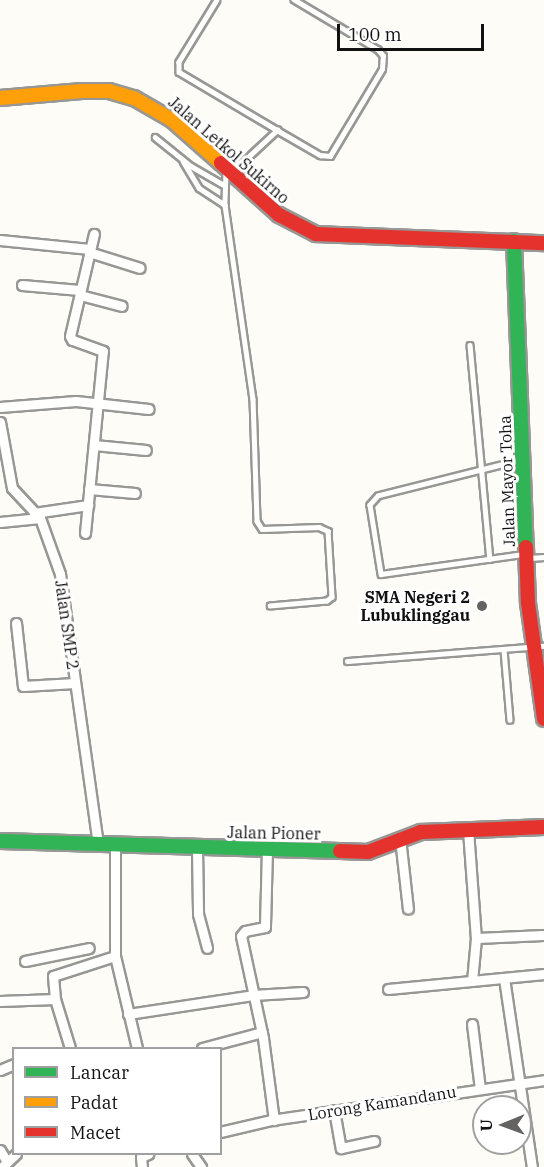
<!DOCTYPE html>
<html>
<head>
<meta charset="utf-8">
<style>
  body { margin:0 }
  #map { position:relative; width:544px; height:1167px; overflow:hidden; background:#fdfcf7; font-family:"IBM Plex Serif",serif }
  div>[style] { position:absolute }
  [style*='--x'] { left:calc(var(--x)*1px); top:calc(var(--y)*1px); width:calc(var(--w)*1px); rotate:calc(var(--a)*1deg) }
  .roads { filter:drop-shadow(2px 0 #979795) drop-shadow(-2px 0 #979795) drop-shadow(0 2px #979795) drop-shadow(0 -2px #979795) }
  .lane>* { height:4.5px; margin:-2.25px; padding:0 2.25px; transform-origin:2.25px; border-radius:2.25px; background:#fffffe }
  .street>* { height:9px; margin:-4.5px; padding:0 4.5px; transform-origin:4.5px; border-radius:4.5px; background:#fffffe }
  .fast>* { height:14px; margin:-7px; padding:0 7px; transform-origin:7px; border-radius:7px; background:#30b455 }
  .slow>* { height:14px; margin:-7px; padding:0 7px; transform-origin:7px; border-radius:7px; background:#ff9f0a }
  .jam>* { height:14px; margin:-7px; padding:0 7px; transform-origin:7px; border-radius:7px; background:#e5322d }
  .dots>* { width:16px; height:16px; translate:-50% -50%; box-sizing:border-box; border:3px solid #fff; border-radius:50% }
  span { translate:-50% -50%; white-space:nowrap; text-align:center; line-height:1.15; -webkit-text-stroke:6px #fff; paint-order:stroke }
  .street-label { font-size:16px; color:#111 }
  .poi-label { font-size:16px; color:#111; font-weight:700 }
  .right { translate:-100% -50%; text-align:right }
  .legend { position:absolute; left:12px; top:1047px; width:210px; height:108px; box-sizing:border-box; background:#fff; border:2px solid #a0a0a0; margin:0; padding:8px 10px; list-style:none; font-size:18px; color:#111 }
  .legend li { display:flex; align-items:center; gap:12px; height:30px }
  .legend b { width:30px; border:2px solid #a0a0a0 }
  .north { position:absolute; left:472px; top:1095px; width:60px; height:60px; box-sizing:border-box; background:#fff; border:2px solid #a0a0a0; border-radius:50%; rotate:269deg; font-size:16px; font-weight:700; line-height:24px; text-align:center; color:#111 }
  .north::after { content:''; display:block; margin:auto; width:21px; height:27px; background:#646362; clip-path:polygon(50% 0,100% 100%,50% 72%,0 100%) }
  .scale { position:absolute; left:337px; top:24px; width:147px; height:27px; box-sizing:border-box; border:3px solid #111; border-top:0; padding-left:8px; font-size:18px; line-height:21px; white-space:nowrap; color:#111; -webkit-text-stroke:4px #fff; paint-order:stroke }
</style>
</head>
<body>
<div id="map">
  <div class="roads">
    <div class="lane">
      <div style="--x:217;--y:0;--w:73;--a:121.5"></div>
      <div style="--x:179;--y:62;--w:10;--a:90"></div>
      <div style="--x:179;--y:72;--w:114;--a:30.6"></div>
      <div style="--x:155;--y:137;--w:46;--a:38.9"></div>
      <div style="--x:191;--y:166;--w:38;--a:30"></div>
      <div style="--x:183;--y:161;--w:31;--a:59"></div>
      <div style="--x:199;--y:188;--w:31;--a:33"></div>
      <div style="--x:226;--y:172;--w:33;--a:92"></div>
      <div style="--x:225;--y:205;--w:196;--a:81.8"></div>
      <div style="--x:253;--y:399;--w:122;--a:88.1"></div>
      <div style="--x:257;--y:521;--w:9;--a:58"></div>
      <div style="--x:262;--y:529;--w:57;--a:-2"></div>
      <div style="--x:319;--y:527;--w:10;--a:24"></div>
      <div style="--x:328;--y:531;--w:66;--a:86.5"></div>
      <div style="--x:332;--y:597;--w:6;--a:141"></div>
      <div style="--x:327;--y:601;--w:57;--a:175"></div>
      <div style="--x:232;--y:172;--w:62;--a:-43"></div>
      <div style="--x:277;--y:130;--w:50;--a:30.2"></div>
      <div style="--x:320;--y:155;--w:10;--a:6"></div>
      <div style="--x:330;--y:156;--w:101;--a:-59.1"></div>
      <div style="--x:382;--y:69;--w:13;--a:-86"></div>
      <div style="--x:383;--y:56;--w:8;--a:-130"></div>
      <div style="--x:378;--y:50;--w:98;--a:-149.2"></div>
      <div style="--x:470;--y:345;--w:215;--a:84.7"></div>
      <div style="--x:521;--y:460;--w:147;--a:165.9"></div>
      <div style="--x:378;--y:496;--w:12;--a:132"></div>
      <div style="--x:370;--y:505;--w:70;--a:80.9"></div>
      <div style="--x:381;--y:574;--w:144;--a:-8"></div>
      <div style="--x:529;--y:558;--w:15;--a:-4"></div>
      <div style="--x:504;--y:650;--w:70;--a:85.1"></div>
      <div style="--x:347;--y:661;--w:198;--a:-4.4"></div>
    </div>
    <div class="street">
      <div style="--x:0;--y:240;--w:90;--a:5.7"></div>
      <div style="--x:89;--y:252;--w:53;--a:17.4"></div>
      <div style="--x:22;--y:285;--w:58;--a:4.9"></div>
      <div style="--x:80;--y:295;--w:43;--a:14.7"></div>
      <div style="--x:0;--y:407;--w:76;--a:-4.5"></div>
      <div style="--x:76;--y:401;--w:73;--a:6.3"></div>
      <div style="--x:0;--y:422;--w:67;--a:79.7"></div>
      <div style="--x:12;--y:488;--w:41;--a:47"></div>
      <div style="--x:40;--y:518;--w:59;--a:70.3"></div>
      <div style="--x:60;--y:574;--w:272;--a:82"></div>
      <div style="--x:94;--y:445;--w:52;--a:5.5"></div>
      <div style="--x:89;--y:489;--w:46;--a:5"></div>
      <div style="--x:34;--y:513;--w:55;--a:-8.4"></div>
      <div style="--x:0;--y:522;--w:40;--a:-5.7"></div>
      <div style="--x:85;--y:533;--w:183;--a:-84.4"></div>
      <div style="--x:103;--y:351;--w:33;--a:-160"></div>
      <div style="--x:72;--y:340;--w:4;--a:-117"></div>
      <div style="--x:70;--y:336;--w:105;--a:-76.8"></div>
      <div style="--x:16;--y:623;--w:63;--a:83.7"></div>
      <div style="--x:23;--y:686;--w:52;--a:-3.3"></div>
      <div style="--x:468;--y:830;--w:108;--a:85.8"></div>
      <div style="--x:476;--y:938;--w:43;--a:95.3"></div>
      <div style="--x:400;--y:838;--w:71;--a:83.6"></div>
      <div style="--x:115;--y:844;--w:112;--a:90"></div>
      <div style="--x:115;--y:956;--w:95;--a:76.6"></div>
      <div style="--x:197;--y:847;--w:67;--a:89.1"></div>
      <div style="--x:198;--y:914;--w:35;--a:75"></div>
      <div style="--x:267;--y:849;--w:78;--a:91.5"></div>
      <div style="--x:265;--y:927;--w:20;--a:169"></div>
      <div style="--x:245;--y:931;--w:6;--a:129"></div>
      <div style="--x:241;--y:936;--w:104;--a:77.8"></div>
      <div style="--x:263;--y:1038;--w:83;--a:82.4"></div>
      <div style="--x:476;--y:938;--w:68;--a:-2.5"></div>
      <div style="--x:25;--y:961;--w:65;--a:-11.5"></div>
      <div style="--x:504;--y:978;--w:191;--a:81.6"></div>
      <div style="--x:388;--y:989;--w:157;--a:-5.5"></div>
      <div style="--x:0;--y:1001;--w:55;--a:-2.1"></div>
      <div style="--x:128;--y:1014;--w:126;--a:-8.6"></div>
      <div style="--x:253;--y:995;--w:50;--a:-3.4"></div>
      <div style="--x:472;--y:1024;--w:65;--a:83"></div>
      <div style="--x:70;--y:1048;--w:51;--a:-107"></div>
      <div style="--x:55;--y:999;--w:23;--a:-95"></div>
      <div style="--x:53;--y:976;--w:65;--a:-17.9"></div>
      <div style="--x:202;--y:1048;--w:62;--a:-14.9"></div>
      <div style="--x:0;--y:1070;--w:15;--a:-23"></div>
      <div style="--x:334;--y:1110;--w:39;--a:80"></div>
      <div style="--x:341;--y:1148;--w:34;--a:-12"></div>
      <div style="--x:220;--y:1132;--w:52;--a:-13.2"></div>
      <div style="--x:271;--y:1120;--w:276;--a:-8.3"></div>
      <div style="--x:0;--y:1150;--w:14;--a:60"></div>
      <div style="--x:192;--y:1154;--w:16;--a:55"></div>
      <div style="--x:2;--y:1167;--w:19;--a:-43"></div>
      <div style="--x:142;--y:1167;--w:10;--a:-96"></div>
      <div style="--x:141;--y:1157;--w:8;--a:-23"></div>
    </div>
    <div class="fast">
      <div style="--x:514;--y:241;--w:306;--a:87.8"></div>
      <div style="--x:0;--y:841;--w:340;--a:1.7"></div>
    </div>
    <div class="slow">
      <div style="--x:0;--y:98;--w:82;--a:-4.9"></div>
      <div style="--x:82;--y:91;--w:27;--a:0"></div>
      <div style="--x:109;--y:91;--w:26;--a:16"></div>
      <div style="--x:134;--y:98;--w:44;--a:30.1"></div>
      <div style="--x:172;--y:120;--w:65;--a:41.3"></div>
    </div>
    <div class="jam">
      <div style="--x:221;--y:163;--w:78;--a:41.9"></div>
      <div style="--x:279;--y:215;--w:42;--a:27.2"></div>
      <div style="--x:316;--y:234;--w:228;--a:2.3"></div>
      <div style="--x:526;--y:547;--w:56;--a:88"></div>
      <div style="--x:528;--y:603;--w:117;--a:82.1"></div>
      <div style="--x:340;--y:851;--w:28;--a:2"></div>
      <div style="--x:368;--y:852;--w:57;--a:-20.7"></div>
      <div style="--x:421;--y:832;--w:123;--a:-2.3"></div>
    </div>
  </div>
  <div class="dots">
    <div style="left:482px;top:606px;background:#646362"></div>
  </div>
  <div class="street-label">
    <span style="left:229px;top:150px;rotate:41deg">Jalan Letkol Sukirno</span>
    <span style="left:507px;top:481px;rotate:-92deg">Jalan Mayor Toha</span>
    <span style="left:67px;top:625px;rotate:82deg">Jalan SMP 2</span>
    <span style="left:274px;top:833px;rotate:1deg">Jalan Pioner</span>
    <span style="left:382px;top:1103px;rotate:-9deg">Lorong Kamandanu</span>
  </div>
  <div class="poi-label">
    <span class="right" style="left:470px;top:606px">SMA Negeri 2<br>Lubuklinggau</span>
  </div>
  <ul class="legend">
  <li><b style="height:8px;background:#30b455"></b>Lancar</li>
  <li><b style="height:8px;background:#ff9f0a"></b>Padat</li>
  <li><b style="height:8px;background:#e5322d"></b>Macet</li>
  </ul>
  <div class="north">U</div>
  <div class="scale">100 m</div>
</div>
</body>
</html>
